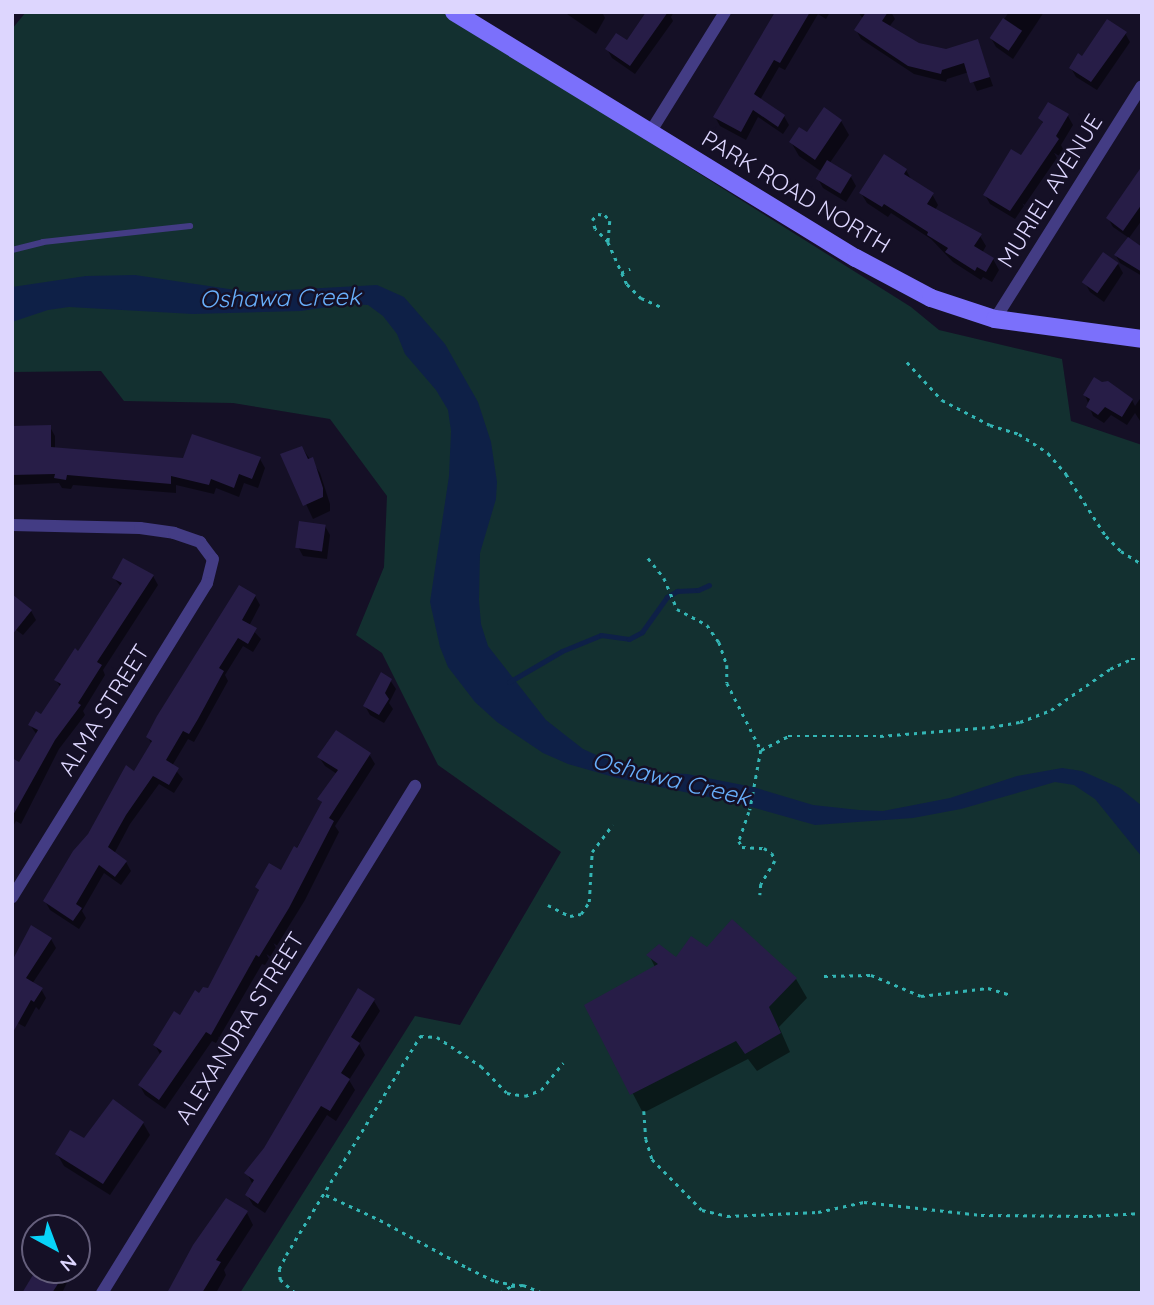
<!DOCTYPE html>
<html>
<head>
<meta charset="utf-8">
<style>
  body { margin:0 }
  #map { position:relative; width:1154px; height:1305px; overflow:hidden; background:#151026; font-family:Quicksand,sans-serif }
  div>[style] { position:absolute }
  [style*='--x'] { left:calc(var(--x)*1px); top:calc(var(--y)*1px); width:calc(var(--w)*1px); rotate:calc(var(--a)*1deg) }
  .green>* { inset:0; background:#133030 }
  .water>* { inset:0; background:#0e2047 }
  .shadow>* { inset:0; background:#0007 }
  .stream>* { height:5px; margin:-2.5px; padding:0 2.5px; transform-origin:2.5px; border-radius:2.5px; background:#0e2047 }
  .building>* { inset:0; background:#271d47; transform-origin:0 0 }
  .path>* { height:2.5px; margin-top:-1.25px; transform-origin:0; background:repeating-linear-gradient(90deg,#33b5b4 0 3.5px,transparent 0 8.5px) }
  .service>* { height:6px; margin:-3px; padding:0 3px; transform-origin:3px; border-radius:3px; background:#433c84 }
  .minor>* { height:12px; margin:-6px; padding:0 6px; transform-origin:6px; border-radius:6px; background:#433c84 }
  .secondary>* { height:18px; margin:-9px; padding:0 9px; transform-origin:9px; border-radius:9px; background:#7b70fb }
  span { translate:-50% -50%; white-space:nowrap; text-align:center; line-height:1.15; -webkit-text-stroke:5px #151026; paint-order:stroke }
  .street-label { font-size:23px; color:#ddd6fe }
  .water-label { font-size:24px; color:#68affb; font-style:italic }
  .frame { position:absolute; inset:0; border:14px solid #ddd6fe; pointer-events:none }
  .north { position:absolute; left:21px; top:1214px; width:70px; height:70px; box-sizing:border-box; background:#151026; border:2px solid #655f7c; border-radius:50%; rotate:139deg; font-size:19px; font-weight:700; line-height:28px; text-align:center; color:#ddd6fe }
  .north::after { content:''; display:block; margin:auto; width:24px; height:32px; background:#08d3f8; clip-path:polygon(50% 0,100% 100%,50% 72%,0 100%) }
</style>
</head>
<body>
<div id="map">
  <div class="green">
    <div style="clip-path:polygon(26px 12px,454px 12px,649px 142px,911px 307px,939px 330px,1062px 359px,1071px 421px,1142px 445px,1142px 1293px,240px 1293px,415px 1016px,460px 1025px,561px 852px,438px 765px,382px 653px,356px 635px,384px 567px,387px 496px,330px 419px,233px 403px,124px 401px,101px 371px,12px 372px,12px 29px)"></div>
  </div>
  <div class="water">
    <div style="clip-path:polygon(135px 275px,249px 292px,377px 285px,404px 297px,445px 344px,478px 402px,491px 442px,497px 482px,496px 499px,480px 553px,479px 600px,481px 624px,488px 646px,546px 720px,583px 749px,623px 767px,645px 772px,687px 774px,753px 787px,813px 805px,859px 810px,883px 811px,950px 798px,1017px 776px,1062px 768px,1082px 771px,1120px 788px,1142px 806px,1142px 857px,1095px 799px,1074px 785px,1055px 782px,961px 809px,913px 818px,815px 825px,737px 803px,617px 778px,568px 764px,543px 753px,497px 722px,475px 702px,448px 667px,440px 647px,430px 602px,449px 476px,451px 431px,448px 410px,436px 390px,405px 354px,397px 334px,383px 316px,368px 305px,348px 304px,301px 311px,193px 314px,69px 307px,48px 310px,12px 322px,12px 287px,86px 276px)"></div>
  </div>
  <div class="shadow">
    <div style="clip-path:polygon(564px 12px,602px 12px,605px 18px,596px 34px)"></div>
    <div style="clip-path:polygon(648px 12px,674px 12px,671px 17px,673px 21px,635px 74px,612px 58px,607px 49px,627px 43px)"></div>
    <div style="clip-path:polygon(776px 12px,830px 12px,826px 19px,818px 14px,785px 70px,779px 67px,760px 100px,784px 116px,789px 125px,783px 134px,758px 117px,746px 140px,720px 126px,715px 117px)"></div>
    <div style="clip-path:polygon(858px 12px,891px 12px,895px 19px,889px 27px,918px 44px,946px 51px,977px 41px,993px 86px,977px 91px,969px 72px,947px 79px,946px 82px,914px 74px,861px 39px,856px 30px,863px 19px)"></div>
    <div style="clip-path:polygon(1009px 12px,1044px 12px,1013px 59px,996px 47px,991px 38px)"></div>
    <div style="clip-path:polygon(1125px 33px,1130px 42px,1097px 90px,1076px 77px,1071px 68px,1082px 58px)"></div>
    <div style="clip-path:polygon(1068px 116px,1073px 125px,1061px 145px,1063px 149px,1015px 219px,990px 204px,985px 195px,1021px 158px,1043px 124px,1040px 118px)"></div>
    <div style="clip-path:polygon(841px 121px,849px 135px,829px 164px,851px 177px,856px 186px,846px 202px,823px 188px,818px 179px,822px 172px,799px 156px,791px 142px)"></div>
    <div style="clip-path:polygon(1142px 168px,1142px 220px,1129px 238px,1113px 227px,1108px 218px)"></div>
    <div style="clip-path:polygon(906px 170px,912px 181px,932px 194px,938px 205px,935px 210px,980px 236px,986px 246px,982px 253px,993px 259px,999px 270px,992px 282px,983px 277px,981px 280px,953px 262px,931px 239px,891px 213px,888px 217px,867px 203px,861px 193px)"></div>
    <div style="clip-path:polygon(1142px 250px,1142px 276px,1120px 263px,1116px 256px)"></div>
    <div style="clip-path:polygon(1118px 264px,1123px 273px,1104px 302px,1090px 292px,1085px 283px)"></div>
    <div style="clip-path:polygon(1085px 395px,1132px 400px,1135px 406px,1142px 396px,1142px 424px,1135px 413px,1127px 425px,1111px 415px,1104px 423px,1093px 416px)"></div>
    <div style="clip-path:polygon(50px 427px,55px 436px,55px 449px,184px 460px,260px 459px,265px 468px,258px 488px,244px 483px,239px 497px,216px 488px,214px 494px,176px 485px,176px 493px,73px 485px,71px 489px,62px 488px,59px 483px,12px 485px,12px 444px)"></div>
    <div style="clip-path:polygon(302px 448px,320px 473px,330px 504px,330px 511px,313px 519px,283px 455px)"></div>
    <div style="clip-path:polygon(325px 526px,330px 535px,327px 559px,303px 556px,298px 547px)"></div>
    <div style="clip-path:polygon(153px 576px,158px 585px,103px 670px,105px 675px,83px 711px,85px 715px,59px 749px,21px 824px,16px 821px,12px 828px,12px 760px,19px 764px,37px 735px,30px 725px,42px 716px,61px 688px,56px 680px,79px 653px,122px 588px,114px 578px)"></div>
    <div style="clip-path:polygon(255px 596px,260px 605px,249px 626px,261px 639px,253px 652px,243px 646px,225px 675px,228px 681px,202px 728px,194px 742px,188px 739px,172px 766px,183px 779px,174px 793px,159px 784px,130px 824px,114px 854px,126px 862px,131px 871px,121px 885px,104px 873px,82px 911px,86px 918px,79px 929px,50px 910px,45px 901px,134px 773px,152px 745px,148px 737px)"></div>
    <div style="clip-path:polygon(31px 611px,36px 620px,23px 635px,12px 627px)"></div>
    <div style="clip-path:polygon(390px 680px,396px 689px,389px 703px,393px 709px,384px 723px,370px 715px,365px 706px)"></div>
    <div style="clip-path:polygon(369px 754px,375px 764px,335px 826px,339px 832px,305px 900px,265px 965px,262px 964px,216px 1043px,212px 1041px,165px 1109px,145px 1095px,140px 1086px,161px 1056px,155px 1045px,200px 996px,209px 990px,260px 893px,257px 887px,281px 873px,323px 805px,320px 799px,337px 774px,325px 766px,319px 757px)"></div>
    <div style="clip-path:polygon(732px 921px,796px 979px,807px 998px,779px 1027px,790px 1052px,757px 1071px,748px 1059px,643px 1113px,587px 1006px,655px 967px,649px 955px,676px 959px,707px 950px)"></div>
    <div style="clip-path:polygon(51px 939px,56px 948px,32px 984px,41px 989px,46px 998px,39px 1010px,36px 1007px,25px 1027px,12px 1020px,12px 962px)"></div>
    <div style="clip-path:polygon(374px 1001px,380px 1011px,359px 1044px,365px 1055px,349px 1080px,355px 1090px,336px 1121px,327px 1115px,265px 1213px,253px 1205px,247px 1195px,253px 1185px,247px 1173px)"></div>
    <div style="clip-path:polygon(143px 1123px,150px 1135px,110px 1195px,64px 1166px,57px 1154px,85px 1141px)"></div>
    <div style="clip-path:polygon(247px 1213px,253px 1225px,224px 1270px,226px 1275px,216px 1293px,167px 1293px)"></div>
    <div style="clip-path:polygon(77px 1244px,87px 1256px,77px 1271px,75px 1270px)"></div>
    <div style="clip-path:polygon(38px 1270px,73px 1270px,62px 1293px,22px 1293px)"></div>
  </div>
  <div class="stream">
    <div style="--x:509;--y:682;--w:61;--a:-30.3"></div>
    <div style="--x:562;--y:651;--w:42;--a:-22.3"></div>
    <div style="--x:601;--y:635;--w:28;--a:8"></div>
    <div style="--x:629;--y:639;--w:15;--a:-28"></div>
    <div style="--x:642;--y:632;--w:43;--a:-54.5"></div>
    <div style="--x:667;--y:597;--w:12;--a:-31"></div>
    <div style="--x:677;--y:591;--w:21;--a:-3"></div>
    <div style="--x:698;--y:590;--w:12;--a:-24"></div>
  </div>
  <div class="building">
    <div style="clip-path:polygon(646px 12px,668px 12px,630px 66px,605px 49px,616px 33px,627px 40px)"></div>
    <div style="clip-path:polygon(775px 12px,810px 12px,780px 63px,774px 60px,754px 94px,785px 115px,778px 127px,753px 110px,741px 132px,713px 117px)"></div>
    <div style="clip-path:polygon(866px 12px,888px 12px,882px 21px,919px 43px,946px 49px,978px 39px,990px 77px,970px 83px,964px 63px,942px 70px,941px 74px,908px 66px,854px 30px)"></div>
    <div style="left:1003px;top:18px;width:23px;height:24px;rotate:34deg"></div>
    <div style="clip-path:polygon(1107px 19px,1127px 32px,1091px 82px,1069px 68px,1078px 53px,1082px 56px)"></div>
    <div style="clip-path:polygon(1048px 102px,1069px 114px,1056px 136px,1059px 139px,1010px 211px,983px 195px,1011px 149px,1021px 155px,1043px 122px,1038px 118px)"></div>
    <div style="clip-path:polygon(824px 107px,842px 120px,815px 160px,789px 142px,799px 127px,807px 132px)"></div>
    <div style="clip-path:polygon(884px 154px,907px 169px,904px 174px,934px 193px,927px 204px,982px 234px,974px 246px,994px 258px,986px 272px,977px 267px,975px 271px,945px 252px,948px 248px,927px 235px,928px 232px,884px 204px,882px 207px,859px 193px)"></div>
    <div style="left:827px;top:160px;width:29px;height:22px;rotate:31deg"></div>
    <div style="clip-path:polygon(1142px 166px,1142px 204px,1123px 231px,1106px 218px)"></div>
    <div style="clip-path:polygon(1128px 237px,1142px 247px,1142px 272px,1114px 255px)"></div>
    <div style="left:1103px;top:252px;width:19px;height:37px;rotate:35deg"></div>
    <div style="clip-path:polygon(1094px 377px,1102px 382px,1108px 381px,1133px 399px,1122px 417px,1105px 407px,1098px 415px,1086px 407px,1090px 399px,1083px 395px)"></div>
    <div style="clip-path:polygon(51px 425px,51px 447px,183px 458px,192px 434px,261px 457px,252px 479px,239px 474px,234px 488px,211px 479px,209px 485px,171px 476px,171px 484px,67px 475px,66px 480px,54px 478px,55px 474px,12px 475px,12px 426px)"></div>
    <div style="clip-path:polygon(302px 446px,308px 459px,313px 457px,323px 488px,323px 497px,303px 506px,280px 454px)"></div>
    <div style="left:299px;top:521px;width:27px;height:27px;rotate:8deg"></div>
    <div style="clip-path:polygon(123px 558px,154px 575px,97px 662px,102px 665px,78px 703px,81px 705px,55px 740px,12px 817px,12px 758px,19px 762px,38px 730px,28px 725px,36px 711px,41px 714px,61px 684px,54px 680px,62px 668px,75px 648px,78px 651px,122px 583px,112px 578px)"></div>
    <div style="clip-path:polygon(239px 585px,256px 595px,242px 620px,257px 628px,248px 644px,238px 638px,219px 668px,224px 671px,198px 719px,189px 734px,183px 731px,166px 760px,179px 768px,169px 785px,153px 776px,126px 815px,108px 847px,127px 861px,115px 877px,99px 865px,76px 904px,82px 908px,73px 921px,43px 901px,73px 851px,88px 834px,126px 765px,134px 771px,152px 741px,146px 737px,157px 716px)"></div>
    <div style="clip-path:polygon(12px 594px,32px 610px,12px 635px)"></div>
    <div style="clip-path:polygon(381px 672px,392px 679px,385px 693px,389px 699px,379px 715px,363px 706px)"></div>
    <div style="clip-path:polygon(336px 730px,371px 753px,329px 818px,334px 821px,289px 908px,259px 957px,256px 955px,211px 1035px,206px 1032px,159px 1100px,138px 1085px,162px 1051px,153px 1045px,174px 1011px,180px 1015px,195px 990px,199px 993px,203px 987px,208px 988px,259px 890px,255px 887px,269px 863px,281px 870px,294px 846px,297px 848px,322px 802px,317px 799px,338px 770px,317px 757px)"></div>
    <div style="clip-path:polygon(732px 919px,797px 978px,769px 1007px,781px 1033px,745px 1054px,736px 1041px,630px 1095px,584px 1005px,658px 964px,646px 955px,659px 944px,676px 957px,691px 936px,707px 947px)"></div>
    <div style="clip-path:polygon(31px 925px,52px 938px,26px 978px,43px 988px,34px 1002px,31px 1000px,12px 1034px,12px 961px)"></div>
    <div style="clip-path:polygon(358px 988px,375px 999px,351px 1037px,360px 1043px,341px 1073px,350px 1079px,330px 1111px,321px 1106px,258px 1204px,245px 1195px,254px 1180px,244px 1173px,264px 1148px)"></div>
    <div style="clip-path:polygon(113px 1099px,144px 1122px,103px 1184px,55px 1154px,70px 1130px,84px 1138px)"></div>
    <div style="clip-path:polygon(226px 1198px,248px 1211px,216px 1260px,221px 1262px,202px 1293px,167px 1293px,193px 1245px)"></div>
    <div style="clip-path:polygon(36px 1270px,67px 1270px,52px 1293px,22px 1293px)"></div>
  </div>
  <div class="path">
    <div style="--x:608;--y:242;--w:18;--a:-135"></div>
    <div style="--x:595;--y:229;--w:9;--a:-108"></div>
    <div style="--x:592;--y:220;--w:8;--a:-45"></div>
    <div style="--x:598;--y:214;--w:7;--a:8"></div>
    <div style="--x:605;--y:215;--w:8;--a:50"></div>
    <div style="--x:610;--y:221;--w:21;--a:95"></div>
    <div style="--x:608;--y:242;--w:46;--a:65.7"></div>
    <div style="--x:627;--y:284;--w:20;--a:45"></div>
    <div style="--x:641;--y:298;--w:22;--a:24"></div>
    <div style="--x:621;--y:273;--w:10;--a:-24"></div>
    <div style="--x:907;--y:362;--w:52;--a:47.4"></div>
    <div style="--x:942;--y:400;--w:54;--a:27.5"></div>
    <div style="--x:990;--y:425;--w:30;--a:17"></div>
    <div style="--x:1019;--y:434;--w:35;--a:33"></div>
    <div style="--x:1048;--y:453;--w:28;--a:49"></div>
    <div style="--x:1066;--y:474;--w:74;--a:57.2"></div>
    <div style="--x:1106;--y:536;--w:21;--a:45"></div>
    <div style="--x:1121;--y:551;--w:25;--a:32"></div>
    <div style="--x:648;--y:558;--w:26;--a:51"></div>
    <div style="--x:664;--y:578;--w:34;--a:67"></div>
    <div style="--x:677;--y:609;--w:34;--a:28"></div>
    <div style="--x:707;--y:625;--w:21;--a:55"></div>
    <div style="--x:719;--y:642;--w:24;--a:71"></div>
    <div style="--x:727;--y:665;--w:18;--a:90"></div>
    <div style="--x:727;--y:683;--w:75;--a:63.1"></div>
    <div style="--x:761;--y:750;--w:61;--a:100.4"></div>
    <div style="--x:761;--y:750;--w:30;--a:-27"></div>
    <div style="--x:788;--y:736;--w:92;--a:0"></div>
    <div style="--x:880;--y:736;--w:111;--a:-4.6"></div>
    <div style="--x:991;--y:727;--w:29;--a:-10"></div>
    <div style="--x:1020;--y:722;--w:33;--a:-21"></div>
    <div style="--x:1051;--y:710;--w:72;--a:-34.8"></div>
    <div style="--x:1110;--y:669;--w:23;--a:-25"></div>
    <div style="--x:1131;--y:659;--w:11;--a:0"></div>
    <div style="--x:749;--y:812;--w:31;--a:109"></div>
    <div style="--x:739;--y:841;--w:7;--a:63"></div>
    <div style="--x:742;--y:847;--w:22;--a:3"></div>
    <div style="--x:764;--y:848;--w:9;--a:32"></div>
    <div style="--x:772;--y:853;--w:9;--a:69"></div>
    <div style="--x:775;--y:861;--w:27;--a:121"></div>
    <div style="--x:761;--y:884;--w:11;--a:95"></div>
    <div style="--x:548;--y:905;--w:25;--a:27"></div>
    <div style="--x:570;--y:916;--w:11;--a:-10"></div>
    <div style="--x:581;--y:914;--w:14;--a:-56"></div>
    <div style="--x:589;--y:902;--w:50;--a:-86.6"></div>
    <div style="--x:592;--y:852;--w:34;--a:-53"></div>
    <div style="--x:824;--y:976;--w:47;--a:-1.2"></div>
    <div style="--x:871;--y:975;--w:54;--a:22.8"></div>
    <div style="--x:921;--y:996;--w:67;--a:-6.8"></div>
    <div style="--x:988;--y:988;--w:24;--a:17"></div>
    <div style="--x:644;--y:1111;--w:28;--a:86"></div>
    <div style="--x:646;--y:1139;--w:21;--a:73"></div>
    <div style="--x:652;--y:1159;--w:71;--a:45.6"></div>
    <div style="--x:702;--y:1210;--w:26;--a:13"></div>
    <div style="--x:727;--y:1216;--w:91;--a:-2.5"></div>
    <div style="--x:818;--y:1212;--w:47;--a:-12.3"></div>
    <div style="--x:864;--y:1202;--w:118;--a:6.3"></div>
    <div style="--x:981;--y:1215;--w:108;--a:0.5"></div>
    <div style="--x:1089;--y:1216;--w:53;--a:-3.2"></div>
    <div style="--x:326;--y:1195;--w:60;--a:24.8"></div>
    <div style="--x:380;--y:1220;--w:100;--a:28.6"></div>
    <div style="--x:468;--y:1268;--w:30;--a:26"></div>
    <div style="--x:495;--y:1281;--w:21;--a:11"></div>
    <div style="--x:295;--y:1293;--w:20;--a:-139"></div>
    <div style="--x:280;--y:1280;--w:11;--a:-95"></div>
    <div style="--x:279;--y:1269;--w:16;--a:-63"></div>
    <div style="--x:286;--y:1255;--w:257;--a:-58.5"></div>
    <div style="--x:420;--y:1036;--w:17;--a:3"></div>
    <div style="--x:437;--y:1037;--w:53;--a:33.4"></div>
    <div style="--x:481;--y:1066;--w:37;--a:46"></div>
    <div style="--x:507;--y:1093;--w:18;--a:9"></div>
    <div style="--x:525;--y:1096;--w:17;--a:-21"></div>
    <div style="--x:541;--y:1090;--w:35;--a:-51"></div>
    <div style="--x:500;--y:1293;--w:13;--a:-32"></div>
    <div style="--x:511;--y:1286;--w:12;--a:-5"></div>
    <div style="--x:523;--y:1285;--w:22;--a:22"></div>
  </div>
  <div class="service">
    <div style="--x:12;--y:250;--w:32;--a:-14"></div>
    <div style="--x:43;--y:242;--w:148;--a:-6.2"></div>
  </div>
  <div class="minor">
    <div style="--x:651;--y:131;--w:140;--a:-58.1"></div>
    <div style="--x:995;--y:319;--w:275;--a:-57.8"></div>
    <div style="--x:12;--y:525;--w:128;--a:1.3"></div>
    <div style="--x:140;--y:528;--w:34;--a:8"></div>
    <div style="--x:174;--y:533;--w:28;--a:19"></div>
    <div style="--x:200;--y:542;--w:21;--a:53"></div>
    <div style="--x:213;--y:559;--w:25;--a:104"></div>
    <div style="--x:207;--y:583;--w:370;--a:121.8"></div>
    <div style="--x:102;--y:1293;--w:596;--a:-58.31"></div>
  </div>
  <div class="secondary">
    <div style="--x:454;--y:12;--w:471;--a:31.5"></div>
    <div style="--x:856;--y:258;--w:85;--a:28.1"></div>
    <div style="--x:931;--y:298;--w:67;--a:18.2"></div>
    <div style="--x:995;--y:319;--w:148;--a:7.7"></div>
  </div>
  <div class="street-label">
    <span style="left:1050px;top:191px;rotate:-58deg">MURIEL AVENUE</span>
    <span style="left:796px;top:192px;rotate:31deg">PARK ROAD NORTH</span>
    <span style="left:104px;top:710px;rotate:-58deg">ALMA STREET</span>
    <span style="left:240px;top:1028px;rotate:-58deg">ALEXANDRA STREET</span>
  </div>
  <div class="water-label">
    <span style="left:280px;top:298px;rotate:-1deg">Oshawa Creek</span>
    <span style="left:671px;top:779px;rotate:14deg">Oshawa Creek</span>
  </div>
  <div class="frame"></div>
  <div class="north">N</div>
</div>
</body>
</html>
